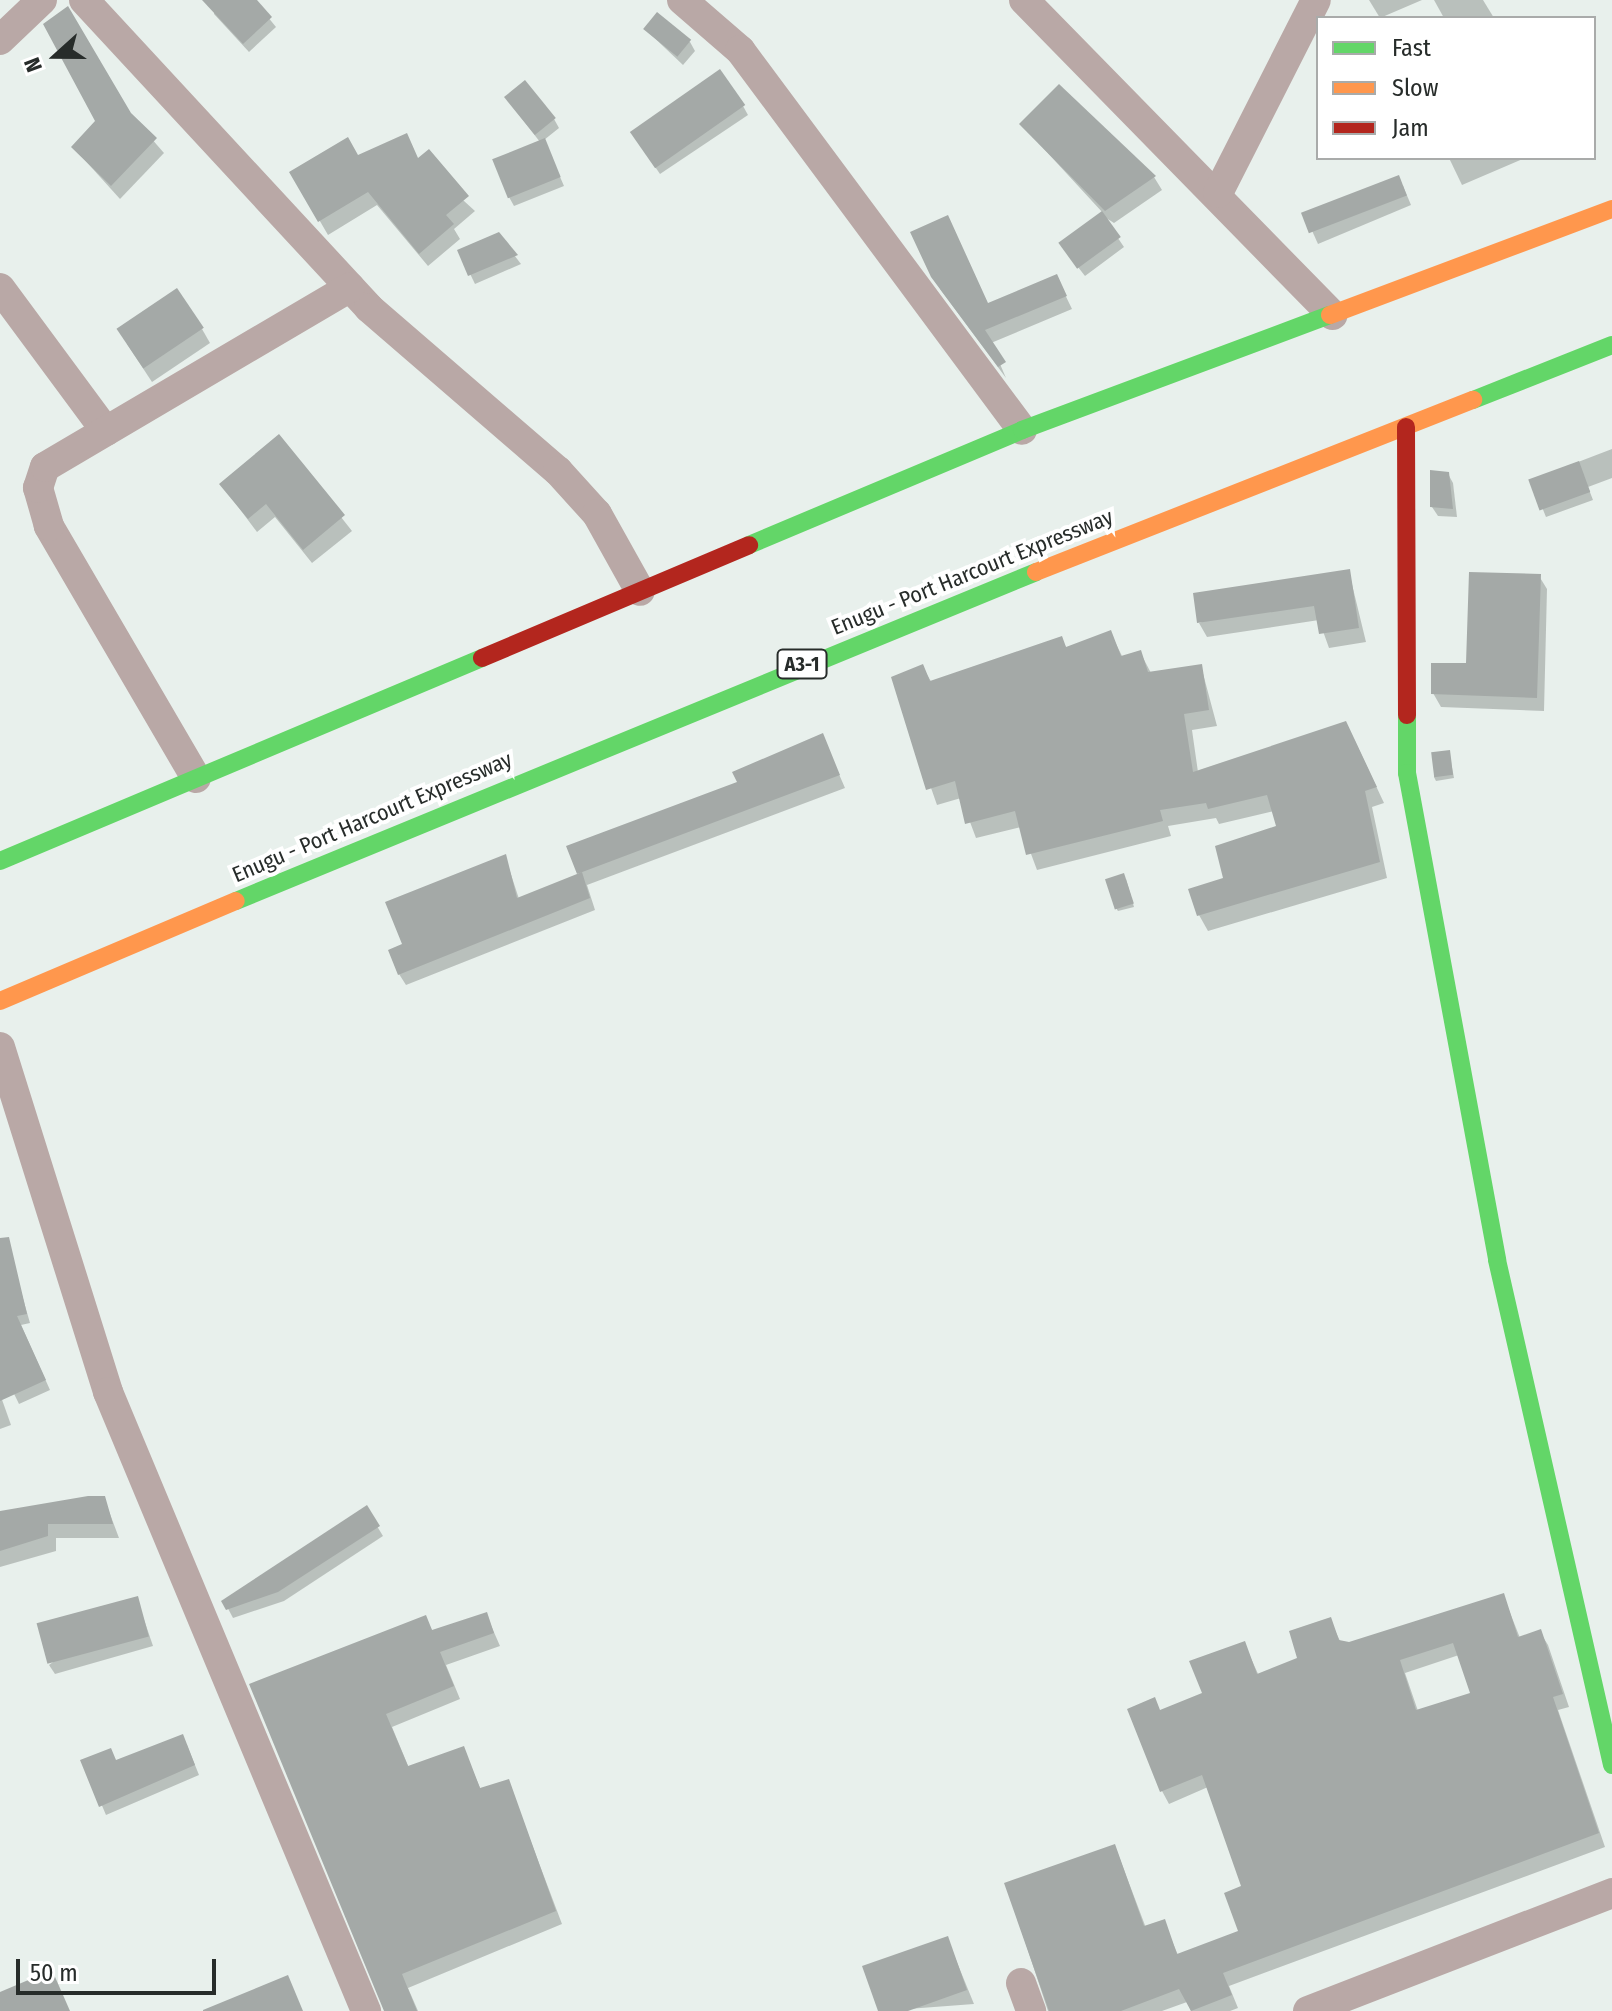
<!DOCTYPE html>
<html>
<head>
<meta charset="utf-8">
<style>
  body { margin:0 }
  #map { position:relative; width:1612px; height:2011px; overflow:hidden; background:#e8f0ec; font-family:"Fira Sans Condensed",sans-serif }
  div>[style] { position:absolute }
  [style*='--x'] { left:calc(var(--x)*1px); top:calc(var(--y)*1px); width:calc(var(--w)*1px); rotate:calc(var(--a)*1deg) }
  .shadow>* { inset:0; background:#0003 }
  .building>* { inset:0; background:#a4a9a7; transform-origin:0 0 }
  .street>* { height:30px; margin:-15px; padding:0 15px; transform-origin:15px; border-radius:15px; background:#b9a8a6 }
  .fast>* { height:18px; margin:-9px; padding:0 9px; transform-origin:9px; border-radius:9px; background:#63d668 }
  .slow>* { height:18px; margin:-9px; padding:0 9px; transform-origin:9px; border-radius:9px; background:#ff974d }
  .jam>* { height:18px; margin:-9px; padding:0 9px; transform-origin:9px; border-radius:9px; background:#b3261e }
  span { translate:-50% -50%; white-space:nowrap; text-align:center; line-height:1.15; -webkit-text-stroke:8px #fff; paint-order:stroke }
  .shield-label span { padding:2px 6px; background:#fff; border:2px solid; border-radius:6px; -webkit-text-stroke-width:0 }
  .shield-label { font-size:20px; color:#272c2a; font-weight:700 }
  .street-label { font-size:22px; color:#272c2a }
  .legend { position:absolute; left:1316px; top:16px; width:280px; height:144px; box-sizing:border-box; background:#fff; border:2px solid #a9abaa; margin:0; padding:10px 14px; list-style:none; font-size:24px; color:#272c2a }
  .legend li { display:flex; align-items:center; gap:16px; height:40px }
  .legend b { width:40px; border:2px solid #a9abaa }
  .north { position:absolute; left:16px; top:16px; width:80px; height:80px; -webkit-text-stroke:6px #fff; paint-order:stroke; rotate:249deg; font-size:22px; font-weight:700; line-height:32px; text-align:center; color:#272c2a }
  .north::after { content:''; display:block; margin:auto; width:28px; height:36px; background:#272c2a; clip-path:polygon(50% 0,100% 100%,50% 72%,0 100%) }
  .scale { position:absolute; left:16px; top:1959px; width:200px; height:36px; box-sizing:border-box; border:4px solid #272c2a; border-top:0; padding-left:10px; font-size:24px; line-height:28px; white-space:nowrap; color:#272c2a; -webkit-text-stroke:6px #fff; paint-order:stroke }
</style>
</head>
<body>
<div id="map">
  <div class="shadow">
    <div style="clip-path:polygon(214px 0,254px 0,276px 27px,249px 52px,214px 14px)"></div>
    <div style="clip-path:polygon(1369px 0,1422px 0,1380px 18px)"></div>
    <div style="clip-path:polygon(1434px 0,1483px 0,1494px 18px,1444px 18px)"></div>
    <div style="clip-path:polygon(645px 29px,690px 42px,695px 51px,683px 65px)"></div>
    <div style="clip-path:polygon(512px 106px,554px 119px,559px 128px,544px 140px,564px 186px,514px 206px,509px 197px,540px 142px)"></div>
    <div style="clip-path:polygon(743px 106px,748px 115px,660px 174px,638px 142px)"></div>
    <div style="clip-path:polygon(130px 114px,164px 153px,120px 199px,73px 147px)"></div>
    <div style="clip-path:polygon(1021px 124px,1154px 177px,1162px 190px,1114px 223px,1103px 216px,1124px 247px,1085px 276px,1067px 253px,1103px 213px)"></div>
    <div style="clip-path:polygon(1449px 158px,1525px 158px,1462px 185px)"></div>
    <div style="clip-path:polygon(419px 160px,475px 211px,454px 229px,460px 239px,428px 266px,377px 205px,328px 235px,292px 173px)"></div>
    <div style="clip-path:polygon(1403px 186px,1411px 205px,1318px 244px,1305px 215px)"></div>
    <div style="clip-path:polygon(498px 234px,521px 264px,475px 284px,459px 251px)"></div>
    <div style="clip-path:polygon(1056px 276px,1072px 309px,991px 343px,1006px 378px,940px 289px,988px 305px)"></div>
    <div style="clip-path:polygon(202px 329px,210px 343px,152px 382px,127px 344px)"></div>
    <div style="clip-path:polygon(278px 437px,352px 531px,312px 563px,275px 517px,257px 532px,221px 484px)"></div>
    <div style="clip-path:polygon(1612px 449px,1612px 478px,1588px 487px,1593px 500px,1546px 517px,1531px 480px)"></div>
    <div style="clip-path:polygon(1448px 474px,1453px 483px,1457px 517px,1438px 516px,1432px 507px)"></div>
    <div style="clip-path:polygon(1349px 572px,1366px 642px,1329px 648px,1319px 620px,1207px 637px,1199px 623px)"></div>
    <div style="clip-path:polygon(1539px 576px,1547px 589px,1544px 711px,1441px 707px,1433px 693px,1468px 665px)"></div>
    <div style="clip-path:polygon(1110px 632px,1123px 658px,1140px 652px,1151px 673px,1201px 666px,1217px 726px,1192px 730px,1198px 772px,1354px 739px,1384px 803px,1372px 807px,1387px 878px,1208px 931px,1199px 915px,1278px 827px,1274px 811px,1219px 824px,1216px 818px,1168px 826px,1171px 836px,1037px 870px,1021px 827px,976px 838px,961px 798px,937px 805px,893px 679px,922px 666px,932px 683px,1061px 638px,1067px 649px)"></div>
    <div style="clip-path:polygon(822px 735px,845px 788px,587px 885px,595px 910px,406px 985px,399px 974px,405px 945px,505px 856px,519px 899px,579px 875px,569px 848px,739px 784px)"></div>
    <div style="clip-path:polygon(1449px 752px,1454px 778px,1436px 781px,1434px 777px)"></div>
    <div style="clip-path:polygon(1126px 879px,1134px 907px,1118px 911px,1116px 908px)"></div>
    <div style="clip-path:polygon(14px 1267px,30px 1323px,21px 1325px,50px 1390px,19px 1404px,0 1365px,0 1271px)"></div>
    <div style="clip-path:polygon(0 1394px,11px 1425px,0 1429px)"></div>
    <div style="clip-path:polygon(104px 1498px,119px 1538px,56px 1538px,56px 1551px,0 1567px,0 1513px)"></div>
    <div style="clip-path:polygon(366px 1508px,383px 1536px,284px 1601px,233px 1618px,224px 1601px)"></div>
    <div style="clip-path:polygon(evenodd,1503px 1595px,1520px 1638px,1540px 1632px,1548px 1645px,1569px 1707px,1558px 1710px,1605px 1847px,1229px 1986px,1238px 2008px,1230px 2011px,1191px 2011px,1187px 2002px,1162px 2011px,1048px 2011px,1006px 1884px,1115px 1846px,1146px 1928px,1164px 1922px,1178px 1955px,1240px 1932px,1243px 1888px,1208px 1787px,1169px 1804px,1162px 1791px,1161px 1711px,1204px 1694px,1244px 1643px,1259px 1676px,1300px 1659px,1330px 1620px,1341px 1643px,1349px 1644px,1503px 1595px,1459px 1655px,1472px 1694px,1418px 1711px,1405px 1673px,1459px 1655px)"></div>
    <div style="clip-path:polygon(137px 1599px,153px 1646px,55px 1674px,49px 1665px)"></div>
    <div style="clip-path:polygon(486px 1614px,500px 1646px,446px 1665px,460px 1699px,392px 1727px,409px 1768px,463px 1748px,481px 1790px,508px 1781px,562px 1924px,408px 1988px,418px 2011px,385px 2011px,252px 1685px,425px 1617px,433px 1632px)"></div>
    <div style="clip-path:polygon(187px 1745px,199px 1775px,106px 1815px,83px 1761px,117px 1762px)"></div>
    <div style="clip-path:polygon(947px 1938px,974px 2004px,881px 2011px)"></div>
  </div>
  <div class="building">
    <div style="clip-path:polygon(202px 0,257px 0,272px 17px,243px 44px)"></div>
    <div style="clip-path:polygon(68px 6px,131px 113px,157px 138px,111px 186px,71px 147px,95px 121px,43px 24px)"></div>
    <div style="left:657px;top:12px;width:44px;height:22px;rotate:39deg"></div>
    <div style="left:720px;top:69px;width:44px;height:110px;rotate:55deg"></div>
    <div style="left:525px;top:80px;width:49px;height:27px;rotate:51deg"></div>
    <div style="clip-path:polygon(1059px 84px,1156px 176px,1105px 211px,1019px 124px)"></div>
    <div style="clip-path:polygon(407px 133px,418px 158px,429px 149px,469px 196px,446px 215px,454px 224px,419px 254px,368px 192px,318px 222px,289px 172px,348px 137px,358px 155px)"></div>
    <div style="left:545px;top:138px;width:42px;height:57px;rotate:68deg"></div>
    <div style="left:1399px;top:175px;width:22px;height:105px;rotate:69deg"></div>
    <div style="left:1102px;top:211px;width:32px;height:54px;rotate:54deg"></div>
    <div style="clip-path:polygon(948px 215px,988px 303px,1057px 274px,1067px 296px,985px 330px,1006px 362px,998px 367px,931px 277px,910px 232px)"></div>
    <div style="clip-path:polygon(499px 232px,518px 255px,468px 276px,457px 250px)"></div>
    <div style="left:177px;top:288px;width:48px;height:73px;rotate:56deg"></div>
    <div style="clip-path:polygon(279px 434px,345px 515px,303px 550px,266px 504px,248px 519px,219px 484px)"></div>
    <div style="left:1579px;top:461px;width:33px;height:54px;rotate:70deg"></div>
    <div style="clip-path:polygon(1430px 470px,1449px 472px,1453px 509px,1430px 507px)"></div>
    <div style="clip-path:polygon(1350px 569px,1359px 628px,1319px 634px,1314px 606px,1197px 623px,1193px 593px)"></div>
    <div style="clip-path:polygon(1469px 572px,1541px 574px,1537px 698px,1431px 694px,1431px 663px,1466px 663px)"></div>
    <div style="clip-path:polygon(1111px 630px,1121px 656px,1141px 650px,1148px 672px,1202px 664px,1209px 710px,1184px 714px,1193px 772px,1346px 721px,1377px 787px,1365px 791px,1380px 862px,1197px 916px,1188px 889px,1223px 878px,1215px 846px,1276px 826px,1267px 795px,1208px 809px,1206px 803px,1160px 810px,1163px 821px,1026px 855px,1015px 811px,965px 824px,955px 781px,926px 790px,891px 677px,923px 664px,930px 681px,1062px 636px,1066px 647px)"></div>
    <div style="clip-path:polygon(823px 733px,840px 775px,577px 874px,566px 846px,737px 782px,732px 772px)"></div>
    <div style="left:1450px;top:750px;width:25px;height:19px;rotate:83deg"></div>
    <div style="clip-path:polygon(506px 854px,517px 898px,582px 872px,590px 898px,398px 975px,388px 950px,402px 944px,385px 902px)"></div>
    <div style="left:1124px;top:873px;width:32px;height:20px;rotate:72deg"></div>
    <div style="clip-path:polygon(9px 1237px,27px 1314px,17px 1316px,46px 1380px,0 1401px,0 1238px)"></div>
    <div style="clip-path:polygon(88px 1496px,105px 1496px,113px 1524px,48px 1524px,48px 1536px,0 1551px,0 1511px)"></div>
    <div style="clip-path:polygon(367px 1505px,380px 1526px,278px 1592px,226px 1610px,221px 1601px)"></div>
    <div style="clip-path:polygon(evenodd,1504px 1593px,1518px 1637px,1541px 1629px,1563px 1694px,1553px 1697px,1599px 1833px,1223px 1973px,1232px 1995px,1191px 2011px,1179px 1989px,1121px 2011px,1049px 2011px,1004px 1883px,1115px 1844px,1144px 1926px,1165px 1919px,1177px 1954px,1238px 1931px,1224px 1893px,1241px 1886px,1202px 1775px,1160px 1792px,1127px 1709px,1155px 1697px,1160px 1710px,1202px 1693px,1189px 1661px,1245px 1641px,1257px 1674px,1297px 1658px,1289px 1631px,1331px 1617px,1339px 1640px,1349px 1642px,1504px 1593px,1453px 1643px,1470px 1693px,1416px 1710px,1400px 1660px,1453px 1643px)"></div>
    <div style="left:138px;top:1596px;width:42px;height:105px;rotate:75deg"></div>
    <div style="clip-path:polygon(487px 1612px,494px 1633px,440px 1652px,454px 1686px,386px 1714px,408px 1766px,464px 1746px,480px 1788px,509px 1779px,556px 1911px,402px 1974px,417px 2011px,384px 2011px,249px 1684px,426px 1615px,432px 1630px)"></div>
    <div style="clip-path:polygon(183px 1734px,195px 1765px,99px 1807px,80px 1760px,111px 1748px,116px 1760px)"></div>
    <div style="clip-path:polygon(948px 1936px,967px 1990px,908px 2011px,878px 2011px,862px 1966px)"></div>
    <div style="clip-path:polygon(52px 1970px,70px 2011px,0 2011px,0 1992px)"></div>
    <div style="clip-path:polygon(288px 1975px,303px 2011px,203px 2011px,203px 2010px)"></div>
  </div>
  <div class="street">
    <div style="--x:84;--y:0;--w:420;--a:47.2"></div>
    <div style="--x:369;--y:308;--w:250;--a:40.8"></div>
    <div style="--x:558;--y:471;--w:58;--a:47.8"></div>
    <div style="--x:597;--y:514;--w:88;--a:60.8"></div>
    <div style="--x:682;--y:0;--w:77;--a:40.8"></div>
    <div style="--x:740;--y:50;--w:473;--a:53.4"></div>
    <div style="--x:1024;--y:0;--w:441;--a:45.6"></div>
    <div style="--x:0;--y:40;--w:58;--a:-43.6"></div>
    <div style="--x:1218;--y:193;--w:216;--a:-63.1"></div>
    <div style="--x:0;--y:288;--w:178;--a:53.5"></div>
    <div style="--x:196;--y:778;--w:292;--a:-120.3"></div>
    <div style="--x:49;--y:526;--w:40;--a:-106"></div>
    <div style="--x:38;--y:488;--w:22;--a:-72"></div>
    <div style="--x:45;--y:467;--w:354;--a:-30.5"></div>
    <div style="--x:0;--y:1047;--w:362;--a:72.6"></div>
    <div style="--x:108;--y:1392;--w:671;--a:67.37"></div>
    <div style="--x:1021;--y:1983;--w:30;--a:70"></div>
    <div style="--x:1308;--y:2011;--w:326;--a:-21.2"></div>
  </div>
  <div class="fast">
    <div style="--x:1473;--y:400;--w:149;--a:-21.6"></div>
    <div style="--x:749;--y:545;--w:296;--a:-22.8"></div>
    <div style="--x:1022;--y:430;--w:329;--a:-20.5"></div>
    <div style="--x:1407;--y:715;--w:58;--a:90"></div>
    <div style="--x:1407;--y:773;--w:495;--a:79.5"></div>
    <div style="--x:1497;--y:1260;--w:518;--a:77.17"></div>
    <div style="--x:0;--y:861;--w:523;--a:-22.84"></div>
    <div style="--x:236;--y:901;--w:865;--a:-22.35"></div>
  </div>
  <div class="slow">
    <div style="--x:1330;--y:315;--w:301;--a:-20.6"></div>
    <div style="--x:1036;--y:572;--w:470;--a:-21.5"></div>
    <div style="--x:0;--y:1001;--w:256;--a:-23"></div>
  </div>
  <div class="jam">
    <div style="--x:1406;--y:427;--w:288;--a:89.8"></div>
    <div style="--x:482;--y:658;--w:290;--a:-22.9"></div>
  </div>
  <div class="shield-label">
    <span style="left:802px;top:664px">A3-1</span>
  </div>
  <div class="street-label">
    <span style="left:972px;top:572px;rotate:-22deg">Enugu - Port Harcourt Expressway</span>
    <span style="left:372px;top:817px;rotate:-23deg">Enugu - Port Harcourt Expressway</span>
  </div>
  <ul class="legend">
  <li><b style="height:10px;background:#63d668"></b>Fast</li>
  <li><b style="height:10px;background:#ff974d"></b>Slow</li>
  <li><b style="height:10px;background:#b3261e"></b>Jam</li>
  </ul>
  <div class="north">N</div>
  <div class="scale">50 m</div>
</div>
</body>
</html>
